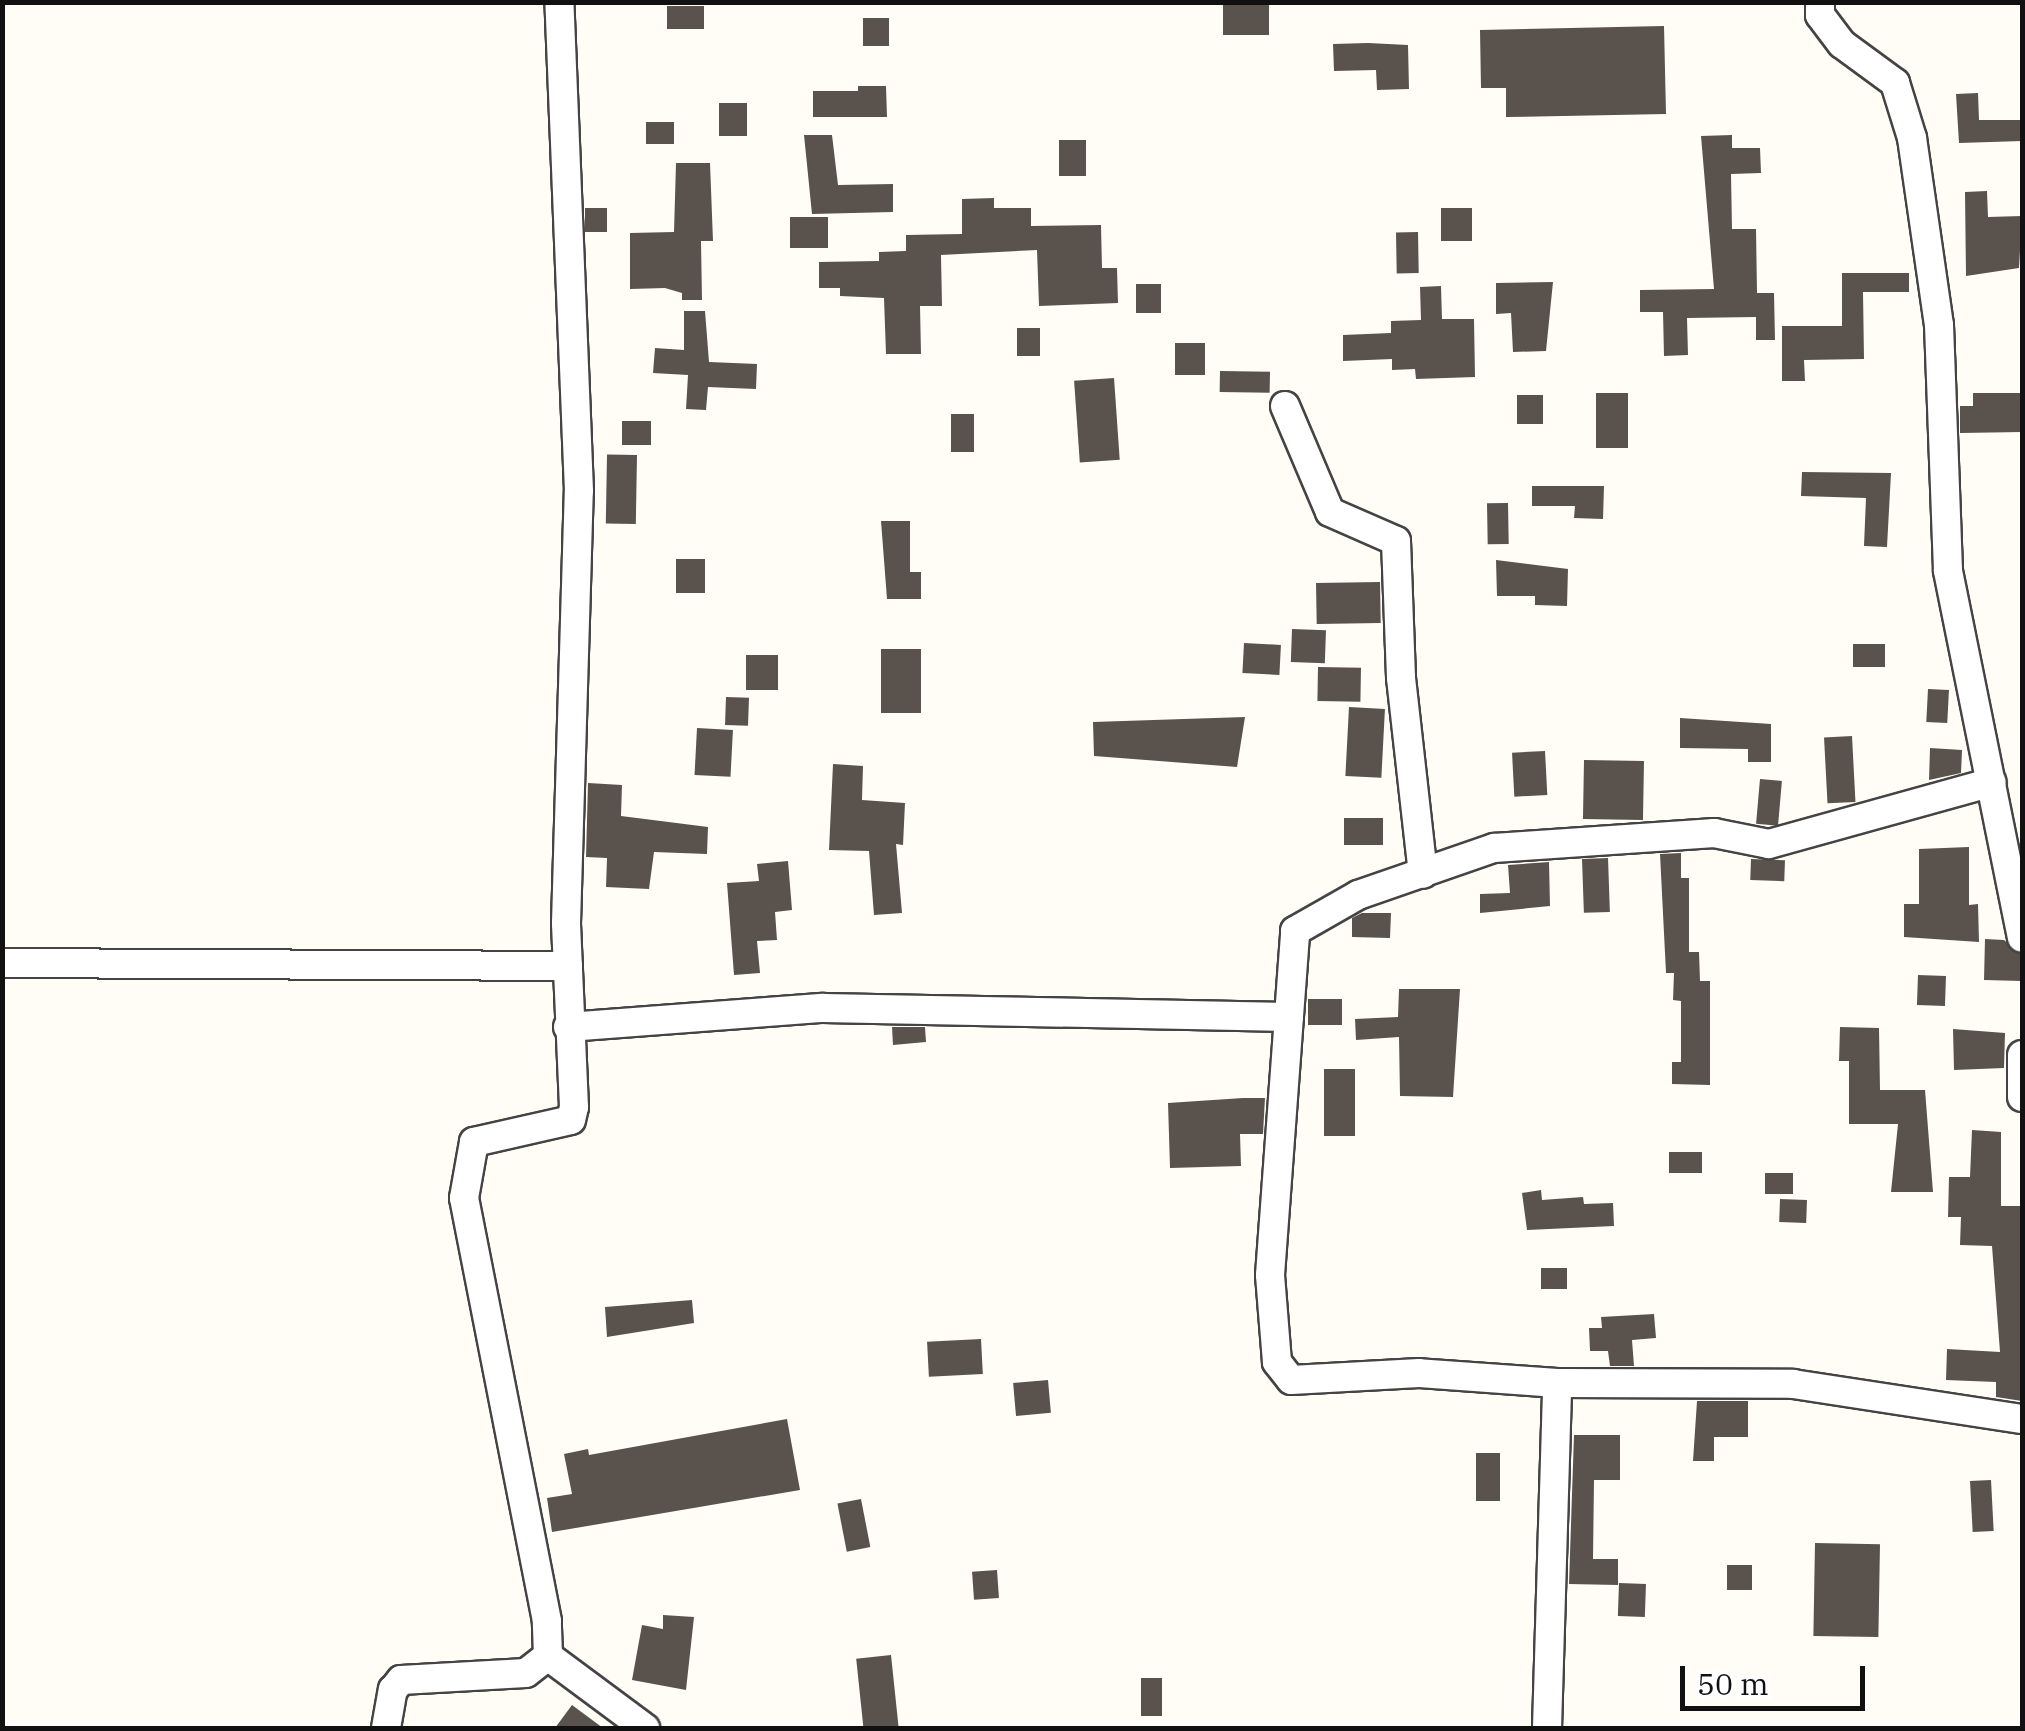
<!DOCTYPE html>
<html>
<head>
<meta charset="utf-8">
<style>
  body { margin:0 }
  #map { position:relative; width:2025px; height:1731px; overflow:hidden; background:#fffdf5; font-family:"IBM Plex Serif",serif }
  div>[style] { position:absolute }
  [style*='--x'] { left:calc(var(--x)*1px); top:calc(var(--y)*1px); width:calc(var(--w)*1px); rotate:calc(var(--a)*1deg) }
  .building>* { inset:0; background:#5a524d; transform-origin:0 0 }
  .roads { filter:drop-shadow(2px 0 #444) drop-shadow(-2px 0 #444) drop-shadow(0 2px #444) drop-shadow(0 -2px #444) }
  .street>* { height:28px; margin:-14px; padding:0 14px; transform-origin:14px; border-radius:14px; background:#fff }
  span { translate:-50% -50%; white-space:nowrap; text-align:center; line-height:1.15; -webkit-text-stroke:10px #fff; paint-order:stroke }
  .frame { position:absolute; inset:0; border:5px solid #111; pointer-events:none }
  .scale { position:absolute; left:1680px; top:1666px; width:185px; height:45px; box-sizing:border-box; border:5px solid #111; border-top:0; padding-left:12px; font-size:30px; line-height:35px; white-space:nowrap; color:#111; -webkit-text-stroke:8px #fff; paint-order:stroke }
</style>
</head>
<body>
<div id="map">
  <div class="building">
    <div style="left:1223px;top:2px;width:46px;height:33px"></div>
    <div style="left:704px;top:6px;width:23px;height:37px;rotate:90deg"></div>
    <div style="left:863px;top:18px;width:26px;height:28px"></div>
    <div style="clip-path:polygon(1664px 26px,1666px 114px,1506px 117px,1506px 88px,1481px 88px,1480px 30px)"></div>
    <div style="clip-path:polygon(1368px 43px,1408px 45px,1409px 89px,1377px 90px,1376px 70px,1334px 71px,1333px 44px)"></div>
    <div style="clip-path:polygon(858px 86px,886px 86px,887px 117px,813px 117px,813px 91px,858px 91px)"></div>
    <div style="clip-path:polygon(1978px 93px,1979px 120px,2022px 120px,2022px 141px,1959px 143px,1956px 94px)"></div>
    <div style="left:719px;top:103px;width:28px;height:33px"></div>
    <div style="left:646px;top:122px;width:28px;height:22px"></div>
    <div style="clip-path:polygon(804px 135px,832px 135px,838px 185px,893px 184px,893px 212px,812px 214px)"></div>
    <div style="clip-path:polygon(1732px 135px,1732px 148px,1760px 148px,1761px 173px,1731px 174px,1732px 229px,1756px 229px,1757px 293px,1774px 293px,1775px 340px,1756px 340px,1756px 317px,1687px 318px,1688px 355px,1664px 356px,1663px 312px,1640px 312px,1640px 290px,1714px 289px,1701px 136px)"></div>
    <div style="left:1059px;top:140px;width:27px;height:36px"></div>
    <div style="clip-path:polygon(676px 163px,710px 163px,713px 241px,701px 241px,702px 300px,682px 300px,682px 293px,665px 288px,630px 289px,630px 233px,674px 232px)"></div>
    <div style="clip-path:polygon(1987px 191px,1988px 217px,2022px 216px,2019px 268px,1966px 276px,1965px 192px)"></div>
    <div style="clip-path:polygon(994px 198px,994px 208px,1031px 208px,1031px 226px,1101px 225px,1102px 268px,1117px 268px,1118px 303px,1039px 306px,1037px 250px,941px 255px,942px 306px,920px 306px,921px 354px,886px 354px,884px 298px,840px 296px,840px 288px,819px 288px,819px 262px,879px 261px,879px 252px,906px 251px,906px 235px,962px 234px,962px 199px)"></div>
    <div style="left:585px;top:208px;width:22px;height:24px"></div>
    <div style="left:1441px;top:208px;width:31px;height:33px"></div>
    <div style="left:828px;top:217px;width:31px;height:38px;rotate:90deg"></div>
    <div style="left:1418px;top:232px;width:41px;height:22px;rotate:89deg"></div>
    <div style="clip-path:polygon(1842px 273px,1909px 273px,1909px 292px,1863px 292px,1864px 359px,1804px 360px,1805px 381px,1782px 381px,1782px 326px,1842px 326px)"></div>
    <div style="clip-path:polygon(1553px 282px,1546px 351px,1513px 352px,1511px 313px,1496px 314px,1496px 283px)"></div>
    <div style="left:1136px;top:284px;width:25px;height:29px"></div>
    <div style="clip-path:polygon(1441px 286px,1442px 319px,1474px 319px,1475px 377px,1416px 379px,1415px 369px,1392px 370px,1392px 359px,1343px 361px,1343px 335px,1391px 333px,1391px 321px,1421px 320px,1420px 287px)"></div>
    <div style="clip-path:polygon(684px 311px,705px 311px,709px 362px,757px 364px,756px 389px,708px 387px,706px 410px,686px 409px,688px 375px,653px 373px,655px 348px,684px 350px)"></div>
    <div style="left:1017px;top:328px;width:23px;height:28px"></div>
    <div style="left:1205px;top:343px;width:32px;height:30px;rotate:90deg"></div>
    <div style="left:1220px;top:371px;width:50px;height:21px;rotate:1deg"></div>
    <div style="left:1114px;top:378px;width:82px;height:40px;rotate:86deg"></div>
    <div style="left:1596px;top:393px;width:32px;height:55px"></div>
    <div style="clip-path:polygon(1973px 393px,2022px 393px,2022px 432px,1960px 433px,1960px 406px,1973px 406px)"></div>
    <div style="left:1517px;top:395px;width:26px;height:29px"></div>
    <div style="left:951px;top:414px;width:23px;height:38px"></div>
    <div style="left:651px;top:421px;width:24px;height:29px;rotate:90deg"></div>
    <div style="left:637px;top:455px;width:69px;height:30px;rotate:91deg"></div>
    <div style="clip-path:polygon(1802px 472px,1891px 473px,1887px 547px,1864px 546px,1866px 498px,1801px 496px)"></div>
    <div style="clip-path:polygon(1532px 486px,1604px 486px,1603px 519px,1574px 518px,1575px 506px,1532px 506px)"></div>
    <div style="left:1508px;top:503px;width:41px;height:21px;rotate:89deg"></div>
    <div style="clip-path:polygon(881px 521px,910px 521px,910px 572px,921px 572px,921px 599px,887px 599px)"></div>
    <div style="left:676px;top:559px;width:29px;height:34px"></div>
    <div style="clip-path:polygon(1496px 560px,1568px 569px,1567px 606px,1535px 605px,1535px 596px,1497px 596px)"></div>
    <div style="left:1380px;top:582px;width:41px;height:64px;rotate:89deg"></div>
    <div style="left:1292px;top:629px;width:34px;height:33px;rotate:2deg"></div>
    <div style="left:1244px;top:643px;width:37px;height:30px;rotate:3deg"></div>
    <div style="left:1885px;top:644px;width:23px;height:32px;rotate:90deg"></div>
    <div style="left:881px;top:649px;width:40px;height:64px"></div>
    <div style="left:746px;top:655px;width:32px;height:35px"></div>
    <div style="left:1318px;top:667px;width:43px;height:34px;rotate:1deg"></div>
    <div style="left:1928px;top:689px;width:21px;height:33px;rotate:3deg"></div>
    <div style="left:726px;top:697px;width:23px;height:28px;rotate:2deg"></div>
    <div style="left:1349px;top:707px;width:36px;height:69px;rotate:3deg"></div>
    <div style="clip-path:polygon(1245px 717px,1237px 767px,1094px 756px,1093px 722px)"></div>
    <div style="clip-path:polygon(1680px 718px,1771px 724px,1771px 762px,1748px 762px,1748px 749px,1680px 748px)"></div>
    <div style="left:697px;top:728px;width:36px;height:47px;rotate:3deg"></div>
    <div style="left:1852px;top:736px;width:66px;height:28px;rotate:87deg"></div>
    <div style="clip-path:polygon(1930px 748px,1962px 750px,1961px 773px,1929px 780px)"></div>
    <div style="left:1545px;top:751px;width:44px;height:33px;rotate:87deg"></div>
    <div style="left:1584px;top:760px;width:60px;height:59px;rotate:1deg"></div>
    <div style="clip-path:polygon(833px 764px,863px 766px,862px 800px,905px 803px,903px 845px,896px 844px,902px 913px,874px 915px,869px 851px,829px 850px)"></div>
    <div style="left:1760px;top:779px;width:22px;height:45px;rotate:5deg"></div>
    <div style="clip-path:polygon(588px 783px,622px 785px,621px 816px,708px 827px,707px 854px,654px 852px,649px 889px,606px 887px,607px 858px,586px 857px)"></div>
    <div style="left:1344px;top:818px;width:39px;height:27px"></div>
    <div style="clip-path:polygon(1969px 847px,1969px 905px,1978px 904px,1979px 942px,1904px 937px,1904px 904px,1919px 904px,1919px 849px)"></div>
    <div style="clip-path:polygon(1681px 853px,1681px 878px,1689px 878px,1689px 952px,1699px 952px,1700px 981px,1710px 981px,1710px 1085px,1672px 1084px,1672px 1062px,1681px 1062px,1681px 1001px,1673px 1000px,1674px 973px,1666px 973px,1660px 854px)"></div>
    <div style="left:1608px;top:858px;width:54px;height:26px;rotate:88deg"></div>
    <div style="left:1751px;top:859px;width:34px;height:21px;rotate:2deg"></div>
    <div style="clip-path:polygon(788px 861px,792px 910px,775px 912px,777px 940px,757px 941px,760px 973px,734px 975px,727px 883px,759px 881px,757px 864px)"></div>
    <div style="clip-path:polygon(1549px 862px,1550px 906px,1480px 913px,1480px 894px,1510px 893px,1508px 865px)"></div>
    <div style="clip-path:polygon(1362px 913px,1391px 913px,1390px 938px,1352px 937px,1352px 918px)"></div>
    <div style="clip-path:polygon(1985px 939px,2004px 940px,2022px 955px,2022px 981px,1984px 980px)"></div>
    <div style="left:1918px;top:975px;width:28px;height:30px;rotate:2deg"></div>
    <div style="clip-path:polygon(1399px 989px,1460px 989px,1453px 1097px,1400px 1096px,1399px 1037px,1356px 1040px,1355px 1019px,1398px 1017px)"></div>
    <div style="left:1308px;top:999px;width:34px;height:26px"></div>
    <div style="clip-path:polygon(892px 1027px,925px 1027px,926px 1042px,893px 1045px)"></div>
    <div style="clip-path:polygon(1840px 1027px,1879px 1028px,1880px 1090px,1925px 1090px,1933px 1192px,1891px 1192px,1898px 1124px,1849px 1124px,1849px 1061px,1839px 1061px)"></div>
    <div style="clip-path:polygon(1953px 1029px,2005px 1033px,2004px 1068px,1954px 1070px)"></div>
    <div style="left:1324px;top:1069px;width:31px;height:67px"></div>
    <div style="clip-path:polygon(1243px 1098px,1265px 1098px,1263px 1134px,1240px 1134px,1241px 1166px,1170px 1168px,1168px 1103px)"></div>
    <div style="clip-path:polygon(1972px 1130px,2001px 1132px,2001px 1206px,2022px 1206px,2022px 1401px,1996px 1397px,1996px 1382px,1946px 1380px,1947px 1349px,2000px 1352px,1992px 1246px,1960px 1245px,1961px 1217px,1948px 1217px,1949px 1177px,1970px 1177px)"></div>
    <div style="left:1669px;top:1152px;width:33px;height:21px"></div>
    <div style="left:1765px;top:1173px;width:28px;height:21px"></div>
    <div style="clip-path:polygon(1541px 1190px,1542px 1200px,1583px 1197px,1584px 1204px,1613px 1203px,1614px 1226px,1527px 1230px,1522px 1193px)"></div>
    <div style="left:1780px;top:1199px;width:27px;height:23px;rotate:2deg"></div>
    <div style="left:1567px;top:1268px;width:21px;height:26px;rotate:90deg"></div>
    <div style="clip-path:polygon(692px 1300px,694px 1323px,607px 1337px,605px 1307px)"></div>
    <div style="clip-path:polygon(1654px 1314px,1656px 1338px,1632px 1340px,1634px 1366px,1610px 1366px,1608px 1351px,1590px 1351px,1589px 1328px,1602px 1328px,1601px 1317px)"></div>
    <div style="left:981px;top:1339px;width:35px;height:54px;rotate:87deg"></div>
    <div style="left:1048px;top:1380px;width:33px;height:35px;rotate:85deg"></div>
    <div style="clip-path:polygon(1697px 1401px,1748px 1401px,1748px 1437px,1714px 1437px,1714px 1461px,1693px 1461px)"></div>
    <div style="clip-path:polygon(787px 1419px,800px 1490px,552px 1532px,547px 1498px,572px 1494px,564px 1454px,588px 1449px,589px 1455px)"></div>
    <div style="clip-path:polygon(1574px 1435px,1620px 1435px,1620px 1480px,1594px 1480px,1593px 1559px,1618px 1559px,1618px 1585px,1569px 1584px)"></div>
    <div style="left:1476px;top:1453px;width:24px;height:48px"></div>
    <div style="left:1991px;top:1480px;width:51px;height:21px;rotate:87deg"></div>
    <div style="left:861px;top:1499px;width:49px;height:24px;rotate:79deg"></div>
    <div style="left:1815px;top:1543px;width:65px;height:93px;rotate:1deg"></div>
    <div style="left:1727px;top:1565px;width:25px;height:25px"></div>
    <div style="left:997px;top:1570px;width:28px;height:25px;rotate:86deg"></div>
    <div style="left:1619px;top:1583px;width:27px;height:33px;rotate:2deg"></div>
    <div style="clip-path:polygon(663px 1615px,694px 1617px,686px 1690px,632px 1680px,642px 1625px,663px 1629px)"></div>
    <div style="left:891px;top:1655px;width:73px;height:35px;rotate:84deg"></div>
    <div style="left:1141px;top:1678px;width:21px;height:38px"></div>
    <div style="clip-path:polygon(572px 1705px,603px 1728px,555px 1728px)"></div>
  </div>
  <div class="roads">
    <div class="street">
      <div style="--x:1820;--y:2;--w:13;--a:90"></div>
      <div style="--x:1820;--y:15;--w:36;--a:53"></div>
      <div style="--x:1842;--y:44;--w:66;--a:36.3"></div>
      <div style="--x:1895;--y:83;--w:58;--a:72.8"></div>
      <div style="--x:1912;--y:138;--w:189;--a:81.8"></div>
      <div style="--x:1939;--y:325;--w:246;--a:87.9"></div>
      <div style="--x:1948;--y:571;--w:374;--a:78.6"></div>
      <div style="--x:1285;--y:406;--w:115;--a:67"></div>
      <div style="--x:1330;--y:512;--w:72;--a:23.7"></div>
      <div style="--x:1396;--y:541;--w:137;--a:87.9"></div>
      <div style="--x:1401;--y:678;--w:197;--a:83.6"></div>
      <div style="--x:2;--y:963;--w:566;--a:0.3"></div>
      <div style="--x:568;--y:1027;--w:256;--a:-4.3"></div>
      <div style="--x:823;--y:1008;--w:466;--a:1.1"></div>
      <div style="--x:2022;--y:1055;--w:42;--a:90"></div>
      <div style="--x:1557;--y:1383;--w:138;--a:-175.9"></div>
      <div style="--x:1419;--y:1373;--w:128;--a:176.9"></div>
      <div style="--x:1291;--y:1380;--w:23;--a:-128"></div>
      <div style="--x:1277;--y:1362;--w:87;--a:-94.6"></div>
      <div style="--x:1270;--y:1275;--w:345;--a:-85.8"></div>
      <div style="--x:1295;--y:931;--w:73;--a:-29.7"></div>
      <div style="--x:1358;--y:895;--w:144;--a:-19.1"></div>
      <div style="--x:1494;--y:848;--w:221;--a:-3.9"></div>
      <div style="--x:1714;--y:833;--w:56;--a:11.3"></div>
      <div style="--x:1769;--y:844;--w:231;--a:-15.5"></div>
      <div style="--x:548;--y:1656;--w:121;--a:36.6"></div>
      <div style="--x:386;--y:1728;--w:39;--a:-80"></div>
      <div style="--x:393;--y:1690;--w:13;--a:-51"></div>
      <div style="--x:401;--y:1680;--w:125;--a:-3.2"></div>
      <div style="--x:526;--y:1673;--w:28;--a:-38"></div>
      <div style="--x:548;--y:1656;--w:35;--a:-92"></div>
      <div style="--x:547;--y:1621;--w:431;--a:-101.1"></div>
      <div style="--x:464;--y:1198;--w:57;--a:-79.9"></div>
      <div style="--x:474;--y:1142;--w:99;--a:-12.8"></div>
      <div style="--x:571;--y:1120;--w:13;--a:-77"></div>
      <div style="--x:574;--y:1107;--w:184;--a:-92.5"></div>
      <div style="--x:566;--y:923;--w:432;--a:-88.3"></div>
      <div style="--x:579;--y:491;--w:489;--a:-92.3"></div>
      <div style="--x:1547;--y:1728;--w:345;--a:-88.3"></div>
      <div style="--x:1557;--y:1383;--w:236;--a:0.2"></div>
      <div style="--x:1793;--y:1384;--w:232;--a:8.7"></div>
    </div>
  </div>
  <div class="frame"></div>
  <div class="scale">50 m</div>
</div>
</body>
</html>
